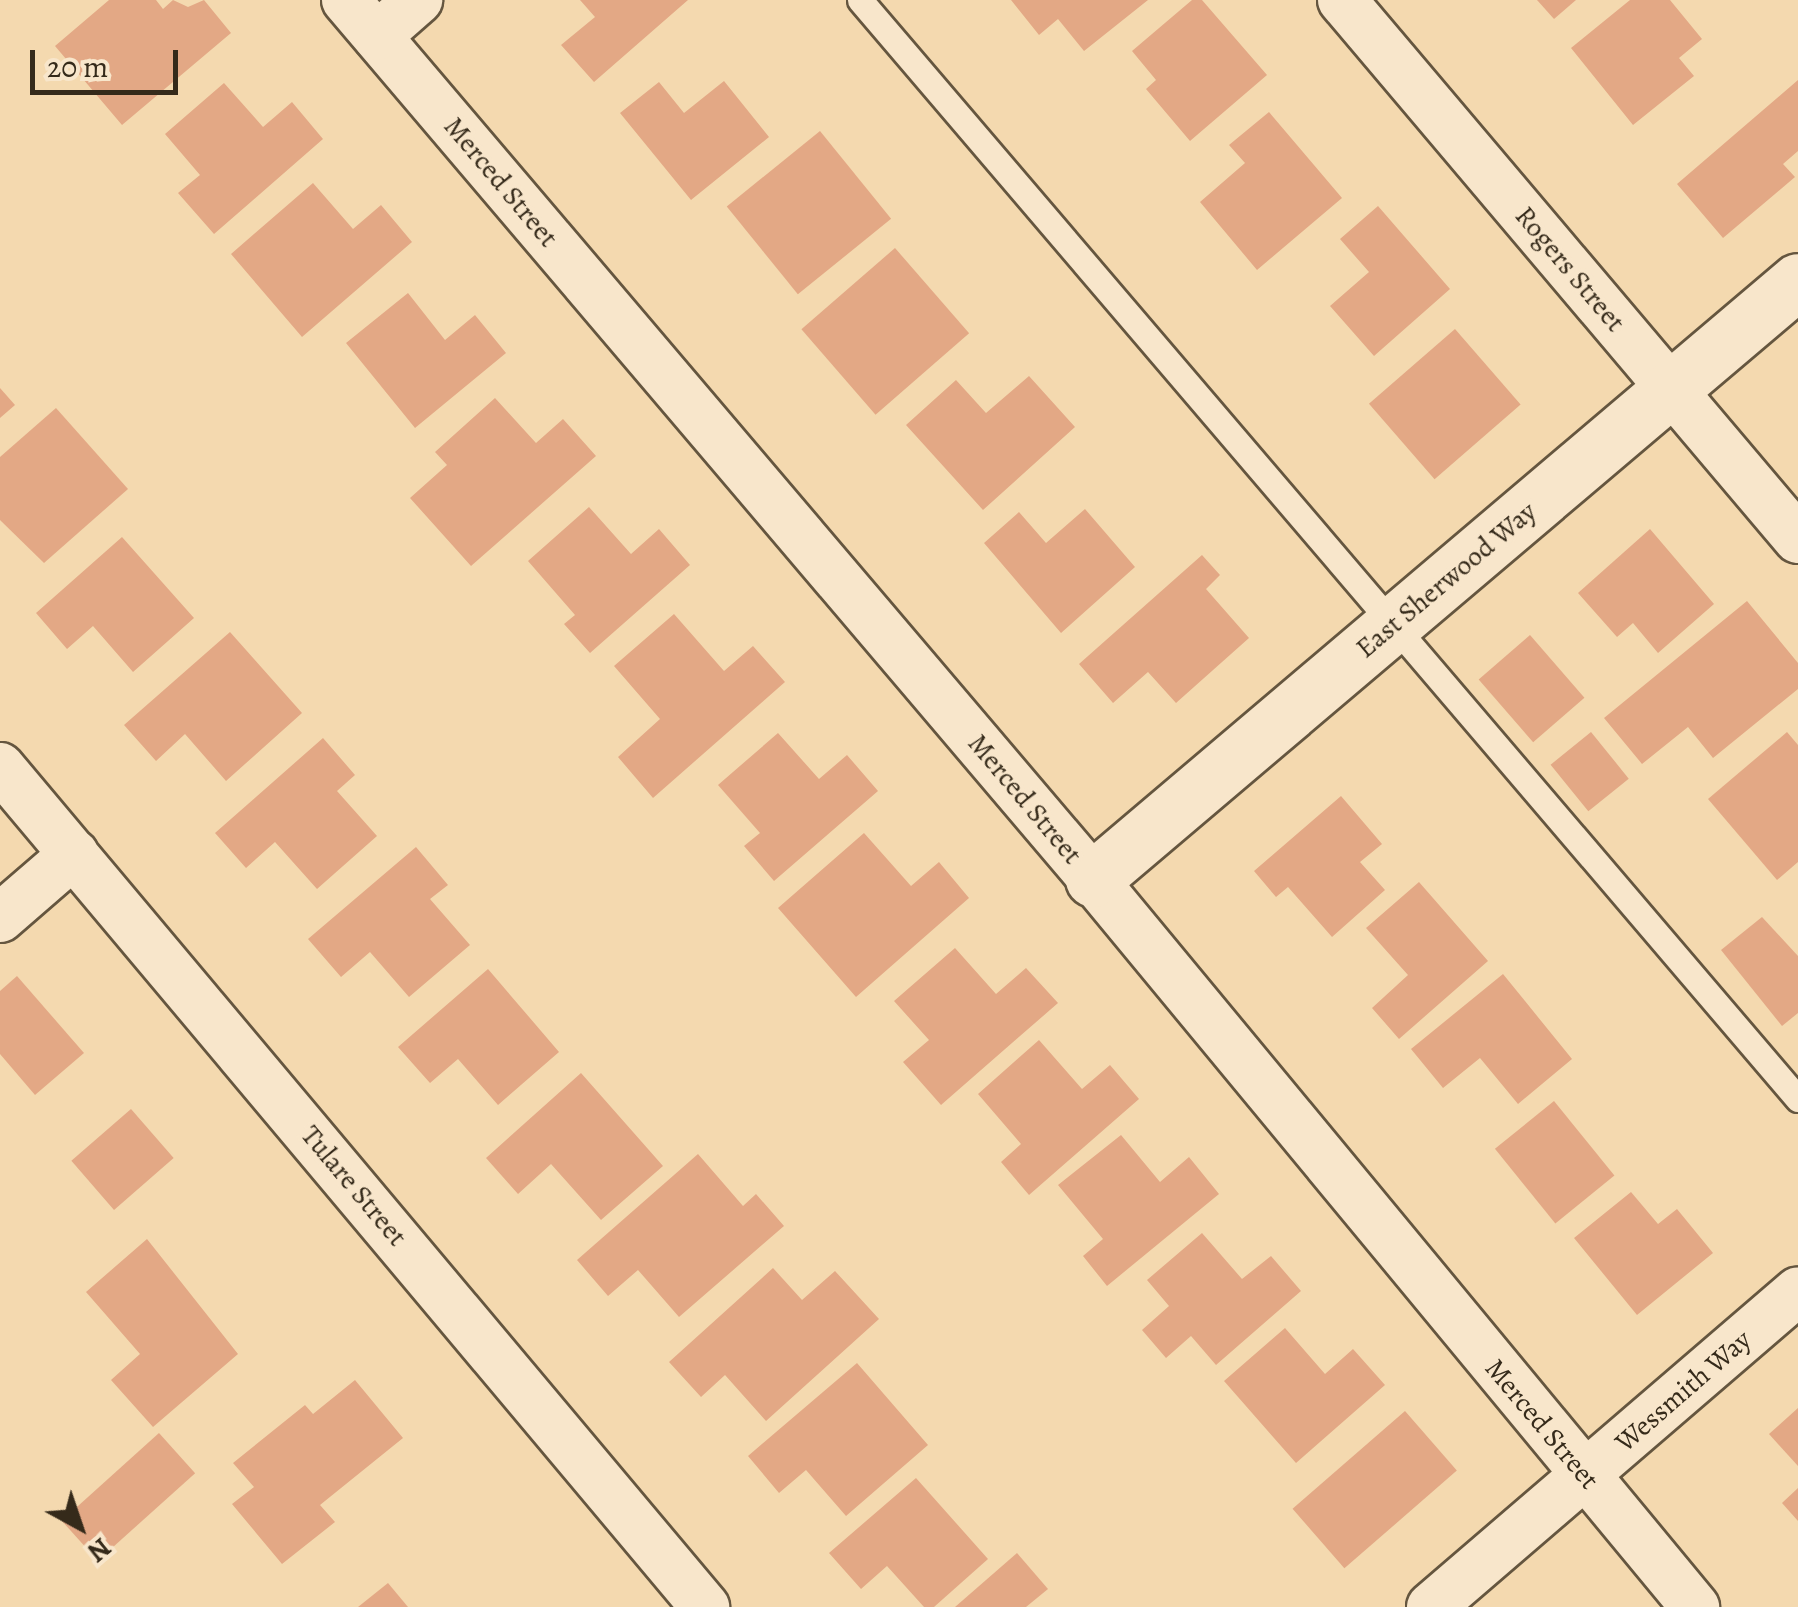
<!DOCTYPE html>
<html>
<head>
<meta charset="utf-8">
<style>
  body { margin:0 }
  #map { position:relative; width:1798px; height:1607px; overflow:hidden; background:#f4d9af; font-family:Alegreya,serif }
  div>[style] { position:absolute }
  [style*='--x'] { left:calc(var(--x)*1px); top:calc(var(--y)*1px); width:calc(var(--w)*1px); rotate:calc(var(--a)*1deg) }
  .building>* { inset:0; background:#e3a885; transform-origin:0 0 }
  .roads { filter:drop-shadow(2px 0 #65563f) drop-shadow(-2px 0 #65563f) drop-shadow(0 2px #65563f) drop-shadow(0 -2px #65563f) }
  .service>* { height:25px; margin:-12.5px; padding:0 12.5px; transform-origin:12.5px; border-radius:12.5px; background:#f8e6cb }
  .minor>* { height:48px; margin:-24px; padding:0 24px; transform-origin:24px; border-radius:24px; background:#f8e6cb }
  .tertiary>* { height:55px; margin:-27.5px; padding:0 27.5px; transform-origin:27.5px; border-radius:27.5px; background:#f8e6cb }
  span { translate:-50% -50%; white-space:nowrap; text-align:center; line-height:1.15; -webkit-text-stroke:8px #f8e6cb; paint-order:stroke }
  .street-label { font-size:28px; color:#352a1a }
  .north { position:absolute; left:30px; top:1477px; width:100px; height:100px; -webkit-text-stroke:8px #f8e6cb; paint-order:stroke; rotate:140deg; font-size:28px; font-weight:700; line-height:40px; text-align:center; color:#352a1a }
  .north::after { content:''; display:block; margin:auto; width:35px; height:45px; background:#352a1a; clip-path:polygon(50% 0,100% 100%,50% 72%,0 100%) }
  .scale { position:absolute; left:30px; top:50px; width:148px; height:45px; box-sizing:border-box; border:5px solid #352a1a; border-top:0; padding-left:12px; font-size:30px; line-height:35px; white-space:nowrap; color:#352a1a; -webkit-text-stroke:8px #f8e6cb; paint-order:stroke }
</style>
</head>
<body>
<div id="map">
  <div class="building">
    <div style="clip-path:polygon(109px 0,156px 0,163px 9px,173px 0,188px 7px,204px 0,231px 33px,122px 125px,55px 46px)"></div>
    <div style="clip-path:polygon(580px 0,688px 0,594px 82px,561px 45px,595px 17px)"></div>
    <div style="clip-path:polygon(1011px 0,1148px 0,1084px 51px,1058px 19px,1039px 35px)"></div>
    <div style="clip-path:polygon(1192px 0,1202px 0,1267px 75px,1190px 141px,1146px 89px,1156px 80px,1132px 51px)"></div>
    <div style="clip-path:polygon(1537px 0,1576px 0,1554px 19px)"></div>
    <div style="clip-path:polygon(1630px 0,1670px 0,1702px 39px,1679px 58px,1694px 76px,1633px 125px,1571px 48px)"></div>
    <div style="clip-path:polygon(1798px 80px,1798px 151px,1783px 164px,1795px 177px,1723px 238px,1677px 184px)"></div>
    <div style="clip-path:polygon(724px 81px,769px 137px,691px 200px,620px 113px,659px 82px,684px 113px)"></div>
    <div style="clip-path:polygon(224px 83px,263px 127px,292px 102px,323px 139px,214px 234px,178px 193px,200px 175px,165px 134px)"></div>
    <div style="clip-path:polygon(1269px 112px,1342px 198px,1257px 270px,1200px 202px,1245px 163px,1229px 145px)"></div>
    <div style="left:820px;top:131px;width:113px;height:120px;rotate:51deg"></div>
    <div style="clip-path:polygon(313px 183px,353px 229px,381px 205px,412px 242px,302px 337px,231px 254px)"></div>
    <div style="clip-path:polygon(1378px 206px,1450px 289px,1374px 356px,1330px 306px,1369px 272px,1340px 239px)"></div>
    <div style="left:895px;top:248px;width:113px;height:124px;rotate:49deg"></div>
    <div style="clip-path:polygon(408px 293px,445px 340px,475px 315px,506px 353px,415px 428px,346px 343px)"></div>
    <div style="left:1455px;top:329px;width:100px;height:114px;rotate:49deg"></div>
    <div style="clip-path:polygon(1029px 376px,1075px 427px,983px 510px,906px 425px,956px 380px,986px 413px)"></div>
    <div style="clip-path:polygon(0 388px,15px 405px,0 418px)"></div>
    <div style="clip-path:polygon(495px 398px,536px 443px,563px 419px,596px 456px,471px 566px,410px 498px,447px 465px,435px 452px)"></div>
    <div style="clip-path:polygon(56px 408px,128px 489px,44px 563px,0 520px,0 457px)"></div>
    <div style="clip-path:polygon(589px 507px,631px 554px,659px 529px,690px 565px,590px 653px,564px 624px,575px 615px,528px 561px)"></div>
    <div style="clip-path:polygon(1085px 509px,1135px 567px,1061px 633px,984px 543px,1019px 512px,1046px 543px)"></div>
    <div style="clip-path:polygon(1650px 529px,1714px 604px,1658px 653px,1633px 623px,1617px 637px,1578px 593px)"></div>
    <div style="clip-path:polygon(122px 537px,194px 618px,133px 672px,93px 626px,67px 649px,36px 613px)"></div>
    <div style="clip-path:polygon(1202px 555px,1220px 575px,1206px 589px,1249px 638px,1176px 703px,1148px 672px,1113px 703px,1079px 664px)"></div>
    <div style="clip-path:polygon(1747px 601px,1798px 663px,1798px 689px,1713px 758px,1688px 727px,1642px 764px,1604px 718px)"></div>
    <div style="clip-path:polygon(674px 614px,724px 671px,753px 646px,785px 682px,653px 798px,618px 757px,660px 719px,614px 666px)"></div>
    <div style="clip-path:polygon(230px 632px,302px 713px,226px 781px,185px 734px,156px 761px,124px 725px)"></div>
    <div style="left:1530px;top:635px;width:83px;height:68px;rotate:49deg"></div>
    <div style="left:1591px;top:732px;width:60px;height:52px;rotate:51deg"></div>
    <div style="clip-path:polygon(1787px 732px,1798px 745px,1798px 862px,1777px 880px,1708px 799px)"></div>
    <div style="clip-path:polygon(778px 733px,819px 779px,847px 755px,878px 791px,774px 881px,744px 846px,760px 833px,718px 785px)"></div>
    <div style="clip-path:polygon(323px 738px,355px 775px,337px 791px,377px 836px,317px 889px,275px 842px,246px 868px,215px 833px)"></div>
    <div style="clip-path:polygon(1341px 796px,1382px 844px,1360px 862px,1385px 890px,1332px 937px,1288px 887px,1276px 897px,1254px 871px)"></div>
    <div style="clip-path:polygon(864px 833px,911px 886px,939px 862px,969px 898px,856px 997px,778px 908px)"></div>
    <div style="clip-path:polygon(416px 847px,448px 885px,430px 899px,470px 945px,409px 997px,370px 952px,341px 977px,308px 939px)"></div>
    <div style="clip-path:polygon(1419px 882px,1488px 961px,1399px 1039px,1372px 1008px,1408px 975px,1366px 928px)"></div>
    <div style="clip-path:polygon(1762px 917px,1798px 956px,1798px 1013px,1782px 1026px,1721px 950px)"></div>
    <div style="clip-path:polygon(955px 948px,996px 994px,1026px 968px,1058px 1003px,941px 1105px,903px 1062px,929px 1040px,894px 1001px)"></div>
    <div style="clip-path:polygon(488px 969px,559px 1052px,498px 1105px,458px 1059px,430px 1083px,398px 1047px)"></div>
    <div style="clip-path:polygon(1503px 974px,1572px 1059px,1518px 1104px,1480px 1058px,1443px 1088px,1411px 1049px)"></div>
    <div style="clip-path:polygon(17px 976px,84px 1053px,35px 1095px,0 1054px,0 991px)"></div>
    <div style="clip-path:polygon(1039px 1040px,1082px 1089px,1110px 1065px,1139px 1099px,1029px 1195px,1001px 1162px,1021px 1144px,978px 1094px)"></div>
    <div style="clip-path:polygon(581px 1073px,663px 1166px,601px 1220px,551px 1164px,518px 1194px,486px 1158px)"></div>
    <div style="left:1554px;top:1101px;width:96px;height:76px;rotate:51deg"></div>
    <div style="left:131px;top:1109px;width:65px;height:79px;rotate:49deg"></div>
    <div style="clip-path:polygon(1121px 1135px,1160px 1182px,1189px 1157px,1219px 1194px,1107px 1286px,1083px 1256px,1103px 1239px,1058px 1185px)"></div>
    <div style="clip-path:polygon(698px 1154px,743px 1206px,756px 1194px,784px 1226px,679px 1317px,638px 1270px,608px 1296px,577px 1260px)"></div>
    <div style="clip-path:polygon(1631px 1192px,1658px 1224px,1677px 1209px,1713px 1253px,1637px 1315px,1574px 1238px)"></div>
    <div style="clip-path:polygon(1202px 1233px,1242px 1279px,1271px 1256px,1301px 1291px,1216px 1365px,1191px 1336px,1166px 1358px,1142px 1330px,1169px 1306px,1147px 1280px)"></div>
    <div style="clip-path:polygon(147px 1239px,238px 1354px,153px 1427px,111px 1380px,140px 1354px,86px 1292px)"></div>
    <div style="clip-path:polygon(773px 1268px,802px 1300px,835px 1271px,879px 1319px,766px 1421px,725px 1375px,701px 1397px,669px 1362px)"></div>
    <div style="clip-path:polygon(1285px 1328px,1325px 1374px,1353px 1349px,1385px 1385px,1296px 1463px,1224px 1381px)"></div>
    <div style="clip-path:polygon(857px 1363px,928px 1445px,846px 1516px,806px 1470px,779px 1493px,748px 1456px)"></div>
    <div style="clip-path:polygon(355px 1380px,403px 1438px,320px 1505px,335px 1522px,282px 1564px,232px 1504px,254px 1487px,233px 1463px,305px 1405px,313px 1414px)"></div>
    <div style="clip-path:polygon(1798px 1408px,1798px 1466px,1769px 1434px)"></div>
    <div style="left:1405px;top:1411px;width:79px;height:149px;rotate:49deg"></div>
    <div style="left:159px;top:1433px;width:54px;height:131px;rotate:48deg"></div>
    <div style="clip-path:polygon(916px 1478px,988px 1559px,934px 1607px,924px 1607px,887px 1566px,861px 1589px,829px 1553px)"></div>
    <div style="clip-path:polygon(1798px 1488px,1798px 1521px,1782px 1503px)"></div>
    <div style="clip-path:polygon(1017px 1553px,1048px 1589px,1026px 1607px,955px 1607px)"></div>
    <div style="clip-path:polygon(388px 1583px,408px 1607px,358px 1607px)"></div>
  </div>
  <div class="roads">
    <div class="service">
      <div style="--x:860;--y:0;--w:1445;--a:49.52"></div>
    </div>
    <div class="minor">
      <div style="--x:346;--y:0;--w:1154;--a:49.64"></div>
      <div style="--x:1093;--y:879;--w:945;--a:50.41"></div>
      <div style="--x:1342;--y:0;--w:706;--a:49.77"></div>
      <div style="--x:377;--y:36;--w:55;--a:-41.3"></div>
      <div style="--x:0;--y:767;--w:1097;--a:49.99"></div>
      <div style="--x:0;--y:918;--w:98;--a:-40.9"></div>
      <div style="--x:1431;--y:1607;--w:484;--a:-40.7"></div>
    </div>
    <div class="tertiary">
      <div style="--x:1093;--y:879;--w:924;--a:-40.31"></div>
    </div>
  </div>
  <div class="street-label">
    <span style="left:501px;top:182px;rotate:50deg">Merced Street</span>
    <span style="left:1570px;top:269px;rotate:50deg">Rogers Street</span>
    <span style="left:1446px;top:580px;rotate:-40deg">East Sherwood Way</span>
    <span style="left:1025px;top:799px;rotate:50deg">Merced Street</span>
    <span style="left:354px;top:1186px;rotate:50deg">Tulare Street</span>
    <span style="left:1683px;top:1391px;rotate:-41deg">Wessmith Way</span>
    <span style="left:1542px;top:1424px;rotate:50deg">Merced Street</span>
  </div>
  <div class="north">N</div>
  <div class="scale">20 m</div>
</div>
</body>
</html>
